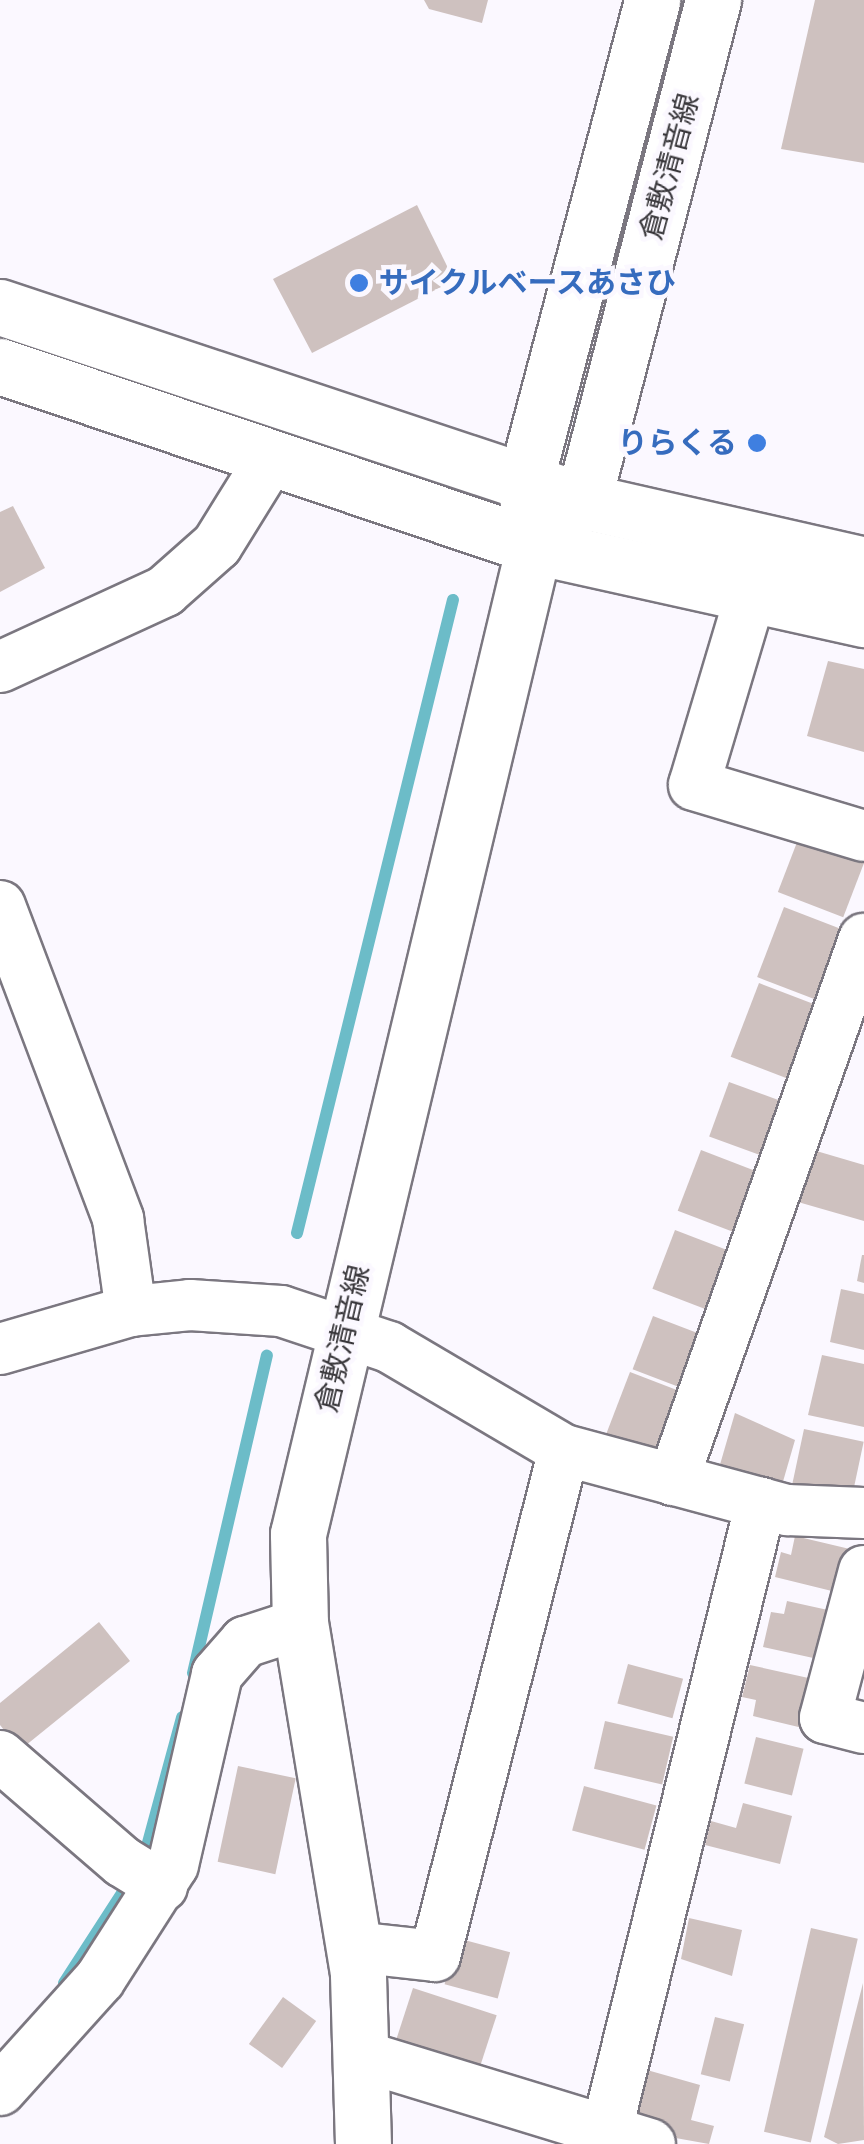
<!DOCTYPE html>
<html>
<head>
<meta charset="utf-8">
<style>
  body { margin:0 }
  #map { position:relative; width:864px; height:2144px; overflow:hidden; background:#fbf8ff; font-family:"Roboto Condensed","Noto Sans JP",sans-serif }
  div>[style] { position:absolute }
  [style*='--x'] { left:calc(var(--x)*1px); top:calc(var(--y)*1px); width:calc(var(--w)*1px); rotate:calc(var(--a)*1deg) }
  .stream>* { height:12px; margin:-6px; padding:0 6px; transform-origin:6px; border-radius:6px; background:#6cbcc8 }
  .building>* { inset:0; background:#cec1bf; transform-origin:0 0 }
  .roads { filter:drop-shadow(2px 0 #7b7780) drop-shadow(-2px 0 #7b7780) drop-shadow(0 2px #7b7780) drop-shadow(0 -2px #7b7780) }
  .street>* { height:50px; margin:-25px; padding:0 25px; transform-origin:25px; border-radius:25px; background:#fff }
  .secondary>* { height:55px; margin:-27.5px; padding:0 27.5px; transform-origin:27.5px; border-radius:27.5px; background:#fff }
  .primary>* { height:55px; margin:-27.5px; padding:0 27.5px; transform-origin:27.5px; border-radius:27.5px; background:#fff }
  .dots>* { width:28px; height:28px; translate:-50% -50%; box-sizing:border-box; border:5px solid #fbf8ff; border-radius:50% }
  span { translate:-50% -50%; white-space:nowrap; text-align:center; line-height:1.15; -webkit-text-stroke:9px #fbf8ff; paint-order:stroke }
  .street-label { font-size:30px; color:#39373b }
  .shop-label { font-size:30px; color:#366cbe; font-weight:700 }
  .left { translate:0 -50%; text-align:left }
  .right { translate:-100% -50%; text-align:right }
</style>
</head>
<body>
<div id="map">
  <div class="stream">
    <div style="--x:297;--y:1233;--w:652;--a:-76.16"></div>
    <div style="--x:193;--y:1673;--w:326;--a:-76.9"></div>
    <div style="--x:143;--y:1861;--w:149;--a:-74.8"></div>
    <div style="--x:64;--y:1983;--w:125;--a:-57.1"></div>
  </div>
  <div class="building">
    <div style="clip-path:polygon(424px 0,488px 0,482px 23px,429px 9px)"></div>
    <div style="clip-path:polygon(815px 0,864px 0,864px 163px,781px 149px)"></div>
    <div style="clip-path:polygon(417px 205px,448px 268px,441px 287px,312px 353px,273px 279px)"></div>
    <div style="clip-path:polygon(13px 506px,45px 568px,0 592px,0 512px)"></div>
    <div style="clip-path:polygon(828px 661px,864px 669px,864px 752px,807px 736px)"></div>
    <div style="left:799px;top:837px;width:70px;height:59px;rotate:21deg"></div>
    <div style="left:784px;top:907px;width:66px;height:75px;rotate:21deg"></div>
    <div style="left:759px;top:983px;width:74px;height:79px;rotate:21deg"></div>
    <div style="left:729px;top:1082px;width:59px;height:58px;rotate:20deg"></div>
    <div style="left:701px;top:1150px;width:64px;height:65px;rotate:21deg"></div>
    <div style="clip-path:polygon(813px 1150px,864px 1165px,864px 1221px,798px 1202px)"></div>
    <div style="left:675px;top:1230px;width:69px;height:63px;rotate:21deg"></div>
    <div style="clip-path:polygon(862px 1255px,864px 1255px,864px 1283px,857px 1281px)"></div>
    <div style="clip-path:polygon(841px 1289px,864px 1294px,864px 1350px,830px 1342px)"></div>
    <div style="left:653px;top:1316px;width:70px;height:57px;rotate:21deg"></div>
    <div style="clip-path:polygon(822px 1355px,864px 1364px,864px 1427px,808px 1415px)"></div>
    <div style="left:630px;top:1372px;width:69px;height:72px;rotate:21deg"></div>
    <div style="clip-path:polygon(735px 1413px,795px 1440px,782px 1485px,719px 1468px)"></div>
    <div style="left:804px;top:1429px;width:61px;height:56px;rotate:12deg"></div>
    <div style="clip-path:polygon(795px 1536px,854px 1550px,844px 1594px,775px 1577px,781px 1552px,791px 1555px)"></div>
    <div style="clip-path:polygon(787px 1601px,837px 1612px,827px 1661px,763px 1647px,771px 1612px,784px 1614px)"></div>
    <div style="clip-path:polygon(99px 1622px,130px 1661px,20px 1750px,0 1725px,0 1703px)"></div>
    <div style="left:628px;top:1664px;width:57px;height:41px;rotate:15deg"></div>
    <div style="clip-path:polygon(750px 1665px,822px 1681px,811px 1730px,753px 1716px,756px 1700px,742px 1697px)"></div>
    <div style="left:605px;top:1721px;width:70px;height:49px;rotate:13deg"></div>
    <div style="left:756px;top:1737px;width:49px;height:48px;rotate:14deg"></div>
    <div style="left:238px;top:1766px;width:59px;height:98px;rotate:12deg"></div>
    <div style="left:584px;top:1786px;width:75px;height:46px;rotate:15deg"></div>
    <div style="clip-path:polygon(743px 1803px,792px 1816px,780px 1864px,705px 1845px,711px 1821px,736px 1828px)"></div>
    <div style="clip-path:polygon(689px 1918px,742px 1930px,732px 1976px,681px 1959px)"></div>
    <div style="left:811px;top:1928px;width:48px;height:209px;rotate:13deg"></div>
    <div style="left:457px;top:1938px;width:55px;height:48px;rotate:15deg"></div>
    <div style="clip-path:polygon(863px 1983px,864px 2140px,838px 2144px,824px 2137px)"></div>
    <div style="left:413px;top:1988px;width:88px;height:56px;rotate:18deg"></div>
    <div style="left:283px;top:1997px;width:41px;height:58px;rotate:36deg"></div>
    <div style="left:715px;top:2017px;width:30px;height:59px;rotate:14deg"></div>
    <div style="clip-path:polygon(647px 2070px,700px 2085px,691px 2120px,714px 2126px,709px 2144px,631px 2130px)"></div>
  </div>
  <div class="roads">
    <div class="street">
      <div style="--x:751;--y:594;--w:199;--a:106.6"></div>
      <div style="--x:694;--y:785;--w:177;--a:16.7"></div>
      <div style="--x:0;--y:667;--w:182;--a:-24.7"></div>
      <div style="--x:165;--y:591;--w:69;--a:-41.5"></div>
      <div style="--x:217;--y:545;--w:102;--a:-58.2"></div>
      <div style="--x:0;--y:906;--w:335;--a:69.3"></div>
      <div style="--x:118;--y:1219;--w:93;--a:82"></div>
      <div style="--x:0;--y:1349;--w:136;--a:-16.2"></div>
      <div style="--x:131;--y:1311;--w:59;--a:-5.8"></div>
      <div style="--x:190;--y:1305;--w:91;--a:3.8"></div>
      <div style="--x:281;--y:1311;--w:114;--a:18.4"></div>
      <div style="--x:389;--y:1347;--w:203;--a:30.5"></div>
      <div style="--x:564;--y:1450;--w:231;--a:15.1"></div>
      <div style="--x:787;--y:1510;--w:77;--a:2.2"></div>
      <div style="--x:673;--y:1480;--w:574;--a:-70.55"></div>
      <div style="--x:864;--y:1571;--w:152;--a:104.9"></div>
      <div style="--x:825;--y:1718;--w:40;--a:14.4"></div>
      <div style="--x:0;--y:1756;--w:162;--a:40.8"></div>
      <div style="--x:123;--y:1862;--w:46;--a:31.6"></div>
      <div style="--x:354;--y:1947;--w:81;--a:6.3"></div>
      <div style="--x:435;--y:1956;--w:522;--a:-75.7"></div>
      <div style="--x:365;--y:2057;--w:298;--a:17"></div>
      <div style="--x:0;--y:2090;--w:149;--a:-48"></div>
      <div style="--x:100;--y:1979;--w:135;--a:-57.4"></div>
      <div style="--x:173;--y:1865;--w:196;--a:-77"></div>
      <div style="--x:217;--y:1674;--w:43;--a:-48.8"></div>
      <div style="--x:245;--y:1642;--w:58;--a:-18.1"></div>
      <div style="--x:606;--y:2133;--w:649;--a:-76.18"></div>
    </div>
    <div class="secondary">
      <div style="--x:0;--y:307;--w:614;--a:18.41"></div>
      <div style="--x:583;--y:501;--w:288;--a:12.8"></div>
      <div style="--x:0;--y:366;--w:564;--a:18.63"></div>
      <div style="--x:534;--y:546;--w:338;--a:12.5"></div>
    </div>
    <div class="primary">
      <div style="--x:534;--y:546;--w:67;--a:-42.6"></div>
      <div style="--x:583;--y:501;--w:518;--a:-75.45"></div>
      <div style="--x:363;--y:2144;--w:171;--a:-91.7"></div>
      <div style="--x:358;--y:1973;--w:354;--a:-99.4"></div>
      <div style="--x:300;--y:1624;--w:90;--a:-91.3"></div>
      <div style="--x:298;--y:1534;--w:1016;--a:-76.57"></div>
      <div style="--x:534;--y:546;--w:65;--a:-98"></div>
      <div style="--x:525;--y:482;--w:498;--a:-75.2"></div>
    </div>
  </div>
  <div class="dots">
    <div style="left:359px;top:283px;background:#3f7fe0"></div>
    <div style="left:757px;top:443px;background:#3f7fe0"></div>
  </div>
  <div class="street-label">
    <span style="left:670px;top:167px;rotate:-75deg">倉敷清音線</span>
    <span style="left:343px;top:1339px;rotate:-77deg">倉敷清音線</span>
  </div>
  <div class="shop-label">
    <span class="left" style="left:379px;top:283px">サイクルベースあさひ</span>
    <span class="right" style="left:737px;top:443px">りらくる</span>
  </div>
</div>
</body>
</html>
